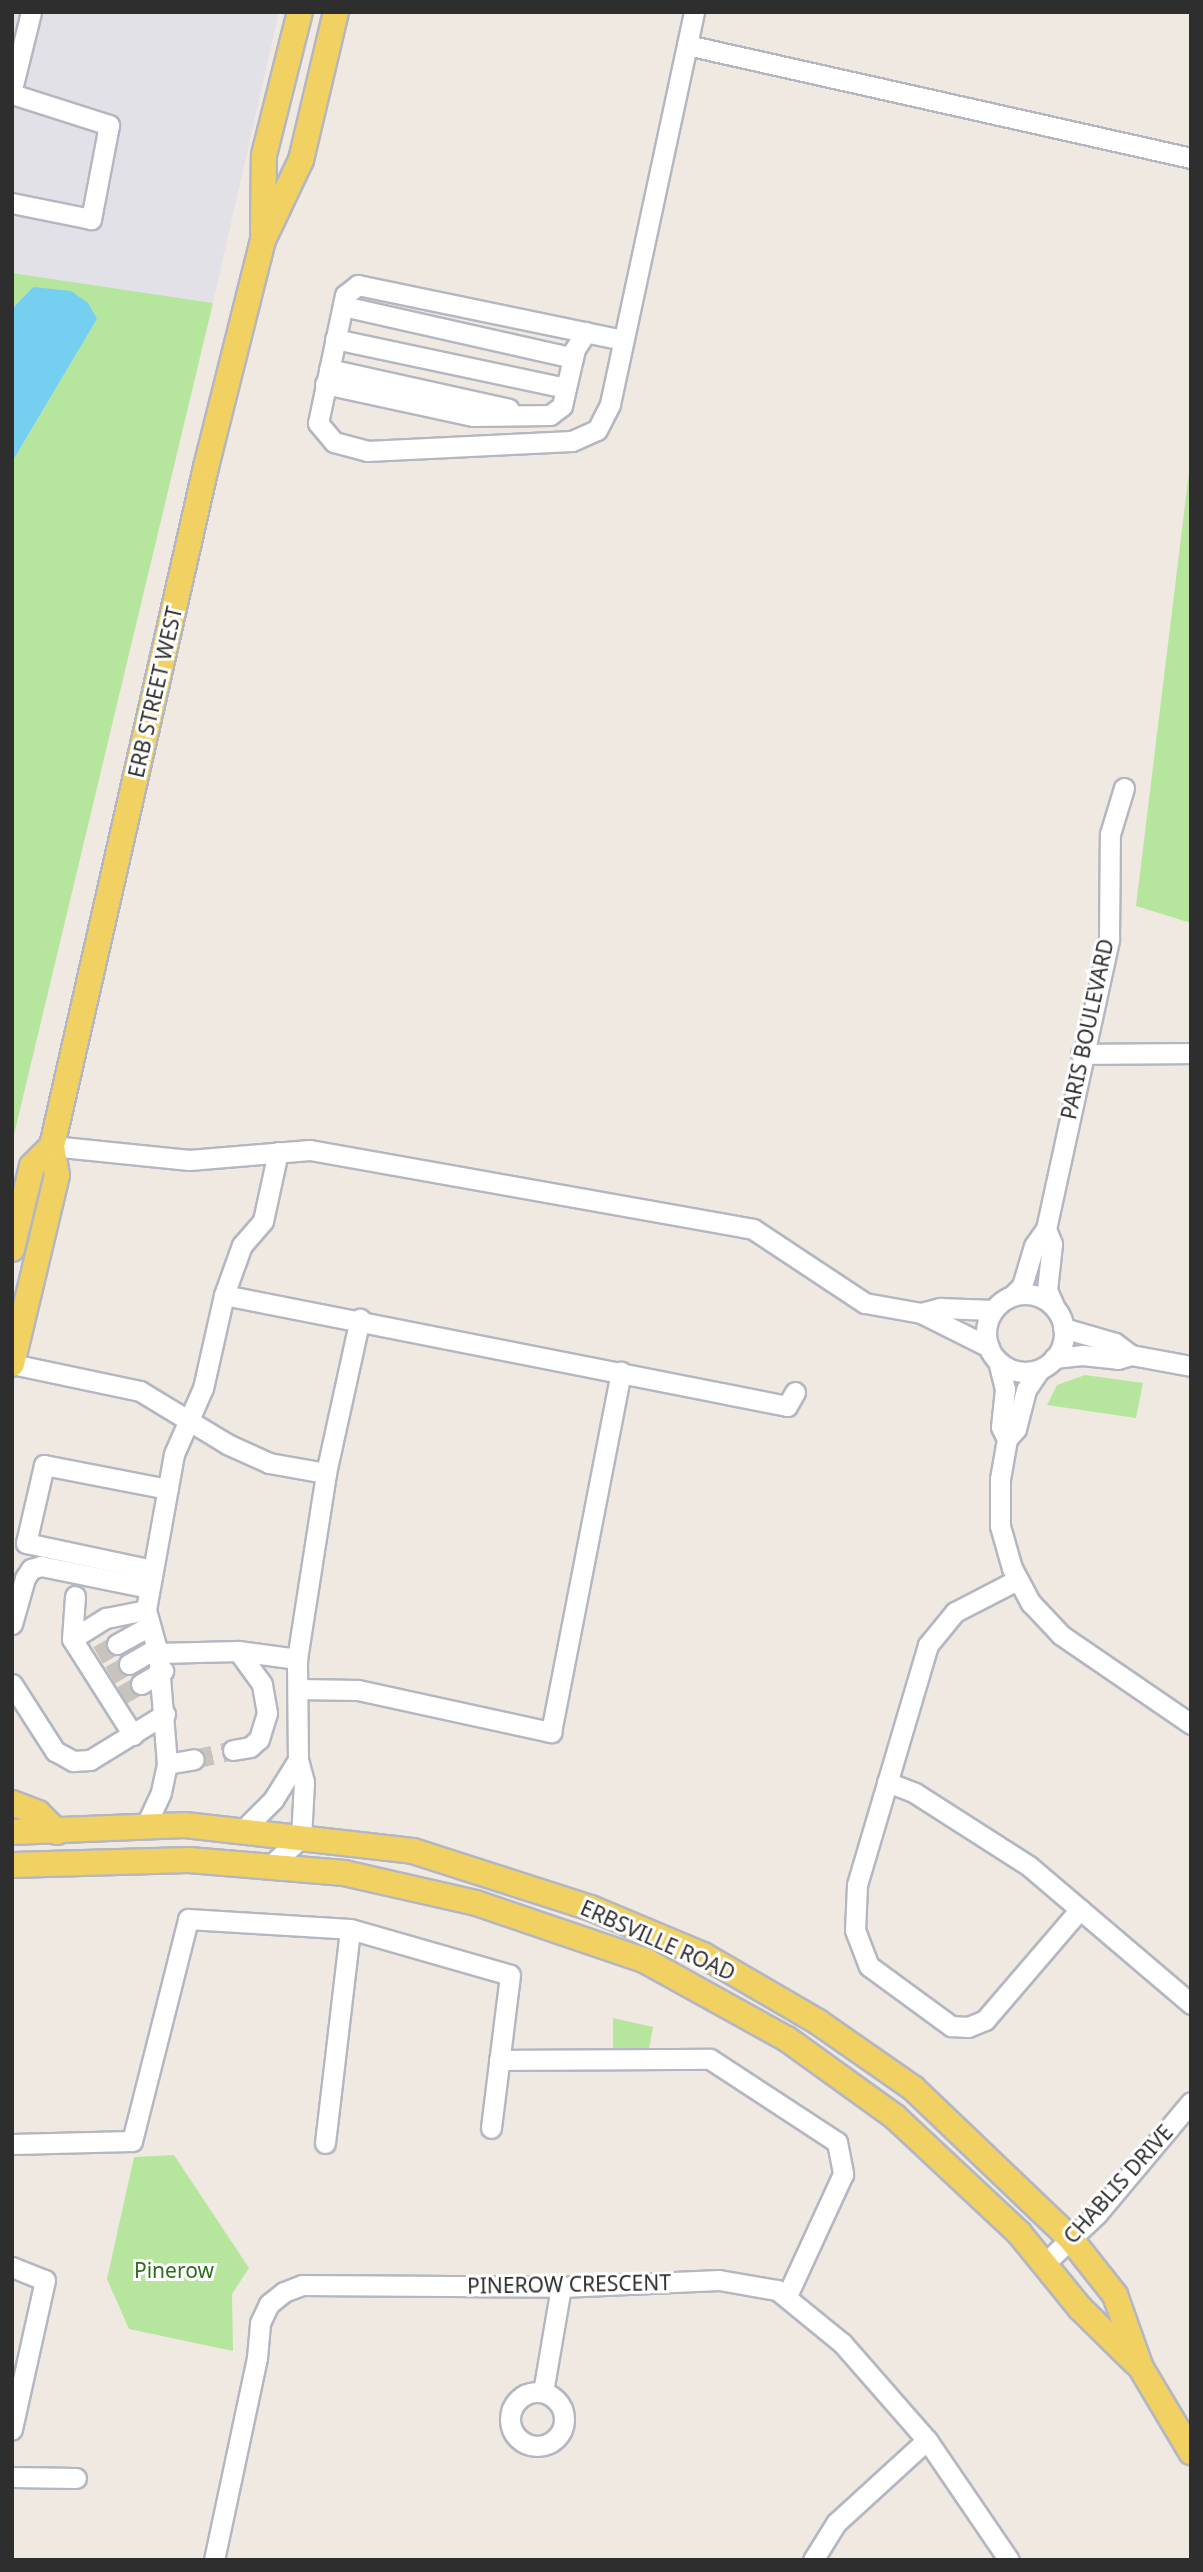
<!DOCTYPE html>
<html>
<head>
<meta charset="utf-8">
<style>
  body { margin:0 }
  #map { position:relative; width:1203px; height:2572px; overflow:hidden; background:#efe9e1; font-family:"Noto Sans",sans-serif }
  div>[style] { position:absolute }
  [style*='--x'] { left:calc(var(--x)*1px); top:calc(var(--y)*1px); width:calc(var(--w)*1px); rotate:calc(var(--a)*1deg) }
  .industrial>* { inset:0; background:#e3e1e8 }
  .green>* { inset:0; background:#b6e59e }
  .water>* { inset:0; background:#75cff0 }
  .minor-tunnel>* { height:19px; margin-top:-9.5px; transform-origin:0; background:repeating-linear-gradient(90deg,#c8c4bd 0 19px,transparent 0 29px) }
  .roads { filter:drop-shadow(2px 0 #b4b7c1) drop-shadow(-2px 0 #b4b7c1) drop-shadow(0 2px #b4b7c1) drop-shadow(0 -2px #b4b7c1) }
  .minor>* { height:19px; margin:-9.5px; padding:0 9.5px; transform-origin:9.5px; border-radius:9.5px; background:#fff }
  .minor>.ring { margin:-9.5px; padding:0; box-sizing:content-box; background:none; border:19px solid #fff; border-radius:50% }
  .major>* { height:24px; margin:-12px; padding:0 12px; transform-origin:12px; border-radius:12px; background:#f2d163 }
  span { translate:-50% -50%; white-space:nowrap; text-align:center; line-height:1.15; -webkit-text-stroke:6px #fff; paint-order:stroke }
  .street-label { font-size:21px; color:#2e2e2e }
  .park-label { font-size:21px; color:#2c6e1b }
  .frame { position:absolute; inset:0; border:14px solid #2e2e2e; pointer-events:none }
</style>
</head>
<body>
<div id="map">
  <div class="industrial">
    <div style="clip-path:polygon(12px 12px,279px 12px,213px 303px,12px 273px)"></div>
  </div>
  <div class="green">
    <div style="clip-path:polygon(12px 273px,213px 303px,12px 1143px,12px 462px,97px 319px,33px 287px,12px 309px)"></div>
    <div style="clip-path:polygon(1191px 456px,1191px 923px,1136px 906px)"></div>
    <div style="clip-path:polygon(1085px 1375px,1143px 1383px,1136px 1418px,1047px 1405px,1057px 1385px)"></div>
    <div style="clip-path:polygon(613px 2018px,653px 2027px,649px 2049px,613px 2048px)"></div>
    <div style="clip-path:polygon(174px 2155px,249px 2268px,232px 2294px,233px 2351px,129px 2329px,107px 2279px,134px 2157px)"></div>
  </div>
  <div class="water">
    <div style="clip-path:polygon(33px 287px,71px 291px,88px 303px,97px 319px,12px 462px,12px 309px)"></div>
  </div>
  <div class="minor-tunnel">
    <div style="--x:98;--y:1655;--w:22;--a:-30"></div>
    <div style="--x:110;--y:1675;--w:22;--a:-30"></div>
    <div style="--x:122;--y:1695;--w:22;--a:-30"></div>
    <div style="--x:194;--y:1759;--w:40;--a:-13"></div>
  </div>
  <div class="roads">
    <div class="minor">
      <div style="--x:687;--y:45;--w:517;--a:12.64"></div>
      <div style="--x:12;--y:89;--w:79;--a:-76.1"></div>
      <div style="--x:12;--y:94;--w:102;--a:17.7"></div>
      <div style="--x:109;--y:125;--w:96;--a:100.8"></div>
      <div style="--x:91;--y:219;--w:81;--a:-168.6"></div>
      <div style="--x:343;--y:306;--w:236;--a:12.7"></div>
      <div style="--x:335;--y:339;--w:236;--a:12"></div>
      <div style="--x:623;--y:340;--w:271;--a:-168.3"></div>
      <div style="--x:358;--y:285;--w:16;--a:142"></div>
      <div style="--x:345;--y:295;--w:131;--a:101.9"></div>
      <div style="--x:318;--y:423;--w:25;--a:50"></div>
      <div style="--x:334;--y:442;--w:34;--a:15"></div>
      <div style="--x:367;--y:451;--w:205;--a:-2.8"></div>
      <div style="--x:572;--y:441;--w:27;--a:-24"></div>
      <div style="--x:597;--y:430;--w:29;--a:-63"></div>
      <div style="--x:610;--y:404;--w:401;--a:-77.9"></div>
      <div style="--x:329;--y:369;--w:184;--a:12.5"></div>
      <div style="--x:325;--y:384;--w:151;--a:12.2"></div>
      <div style="--x:473;--y:416;--w:77;--a:-0.7"></div>
      <div style="--x:550;--y:415;--w:15;--a:-37"></div>
      <div style="--x:562;--y:406;--w:58;--a:-77.2"></div>
      <div style="--x:575;--y:349;--w:20;--a:-57"></div>
      <div style="--x:1081;--y:1054;--w:110;--a:-0.5"></div>
      <div style="--x:52;--y:1146;--w:138;--a:5.8"></div>
      <div style="--x:189;--y:1160;--w:121;--a:-4.7"></div>
      <div style="--x:310;--y:1150;--w:450;--a:10.1"></div>
      <div style="--x:753;--y:1229;--w:134;--a:33.5"></div>
      <div style="--x:865;--y:1303;--w:57;--a:10.1"></div>
      <div style="--x:921;--y:1313;--w:20;--a:-15"></div>
      <div style="--x:940;--y:1308;--w:53;--a:2.2"></div>
      <div style="--x:278;--y:1152;--w:71;--a:102.3"></div>
      <div style="--x:263;--y:1221;--w:32;--a:131"></div>
      <div style="--x:242;--y:1245;--w:53;--a:109.8"></div>
      <div style="--x:224;--y:1295;--w:95;--a:102.7"></div>
      <div style="--x:203;--y:1388;--w:72;--a:113.7"></div>
      <div style="--x:174;--y:1454;--w:158;--a:100.2"></div>
      <div style="--x:146;--y:1610;--w:45;--a:74.4"></div>
      <div style="--x:158;--y:1653;--w:80;--a:-1.4"></div>
      <div style="--x:238;--y:1651;--w:60;--a:7.7"></div>
      <div style="--x:1046;--y:1229;--w:16;--a:68"></div>
      <div style="--x:1052;--y:1244;--w:46;--a:96.2"></div>
      <div style="--x:1047;--y:1290;--w:17;--a:66"></div>
      <div class="ring" style="left:986px;top:1294px;width:59px;height:59px"></div>
      <div style="--x:224;--y:1295;--w:574;--a:11.15"></div>
      <div style="--x:787;--y:1406;--w:16;--a:-60"></div>
      <div style="--x:1012;--y:1296;--w:14;--a:-45"></div>
      <div style="--x:1022;--y:1286;--w:42;--a:-73.3"></div>
      <div style="--x:1034;--y:1246;--w:21;--a:-55"></div>
      <div style="--x:1046;--y:1229;--w:297;--a:-77.7"></div>
      <div style="--x:1109;--y:939;--w:105;--a:-89.5"></div>
      <div style="--x:1110;--y:834;--w:48;--a:-73.1"></div>
      <div style="--x:921;--y:1313;--w:76;--a:26.6"></div>
      <div style="--x:1063;--y:1328;--w:54;--a:16.1"></div>
      <div style="--x:1115;--y:1343;--w:20;--a:37"></div>
      <div style="--x:1131;--y:1355;--w:61;--a:10.4"></div>
      <div style="--x:1054;--y:1358;--w:28;--a:-6"></div>
      <div style="--x:1082;--y:1355;--w:36;--a:6"></div>
      <div style="--x:1118;--y:1359;--w:14;--a:-17"></div>
      <div style="--x:998;--y:1361;--w:29;--a:76"></div>
      <div style="--x:1005;--y:1389;--w:38;--a:96"></div>
      <div style="--x:1001;--y:1427;--w:13;--a:63"></div>
      <div style="--x:12;--y:1364;--w:131;--a:11.9"></div>
      <div style="--x:140;--y:1391;--w:102;--a:31.3"></div>
      <div style="--x:227;--y:1444;--w:46;--a:24.3"></div>
      <div style="--x:269;--y:1463;--w:58;--a:10"></div>
      <div style="--x:1040;--y:1369;--w:25;--a:124"></div>
      <div style="--x:1026;--y:1390;--w:40;--a:104.4"></div>
      <div style="--x:1016;--y:1429;--w:13;--a:132"></div>
      <div style="--x:1007;--y:1439;--w:41;--a:99.9"></div>
      <div style="--x:1000;--y:1479;--w:47;--a:90"></div>
      <div style="--x:1000;--y:1526;--w:44;--a:74.1"></div>
      <div style="--x:1012;--y:1568;--w:40;--a:62"></div>
      <div style="--x:1031;--y:1603;--w:44;--a:46.8"></div>
      <div style="--x:1061;--y:1635;--w:158;--a:34.4"></div>
      <div style="--x:153;--y:1570;--w:130;--a:-168"></div>
      <div style="--x:26;--y:1543;--w:80;--a:-77"></div>
      <div style="--x:44;--y:1465;--w:126;--a:11"></div>
      <div style="--x:1017;--y:1580;--w:70;--a:152.7"></div>
      <div style="--x:955;--y:1612;--w:43;--a:129.3"></div>
      <div style="--x:928;--y:1645;--w:250;--a:106.5"></div>
      <div style="--x:857;--y:1885;--w:45;--a:92.5"></div>
      <div style="--x:855;--y:1930;--w:39;--a:69"></div>
      <div style="--x:869;--y:1966;--w:102;--a:36.2"></div>
      <div style="--x:951;--y:2026;--w:17;--a:3"></div>
      <div style="--x:968;--y:2027;--w:18;--a:-22"></div>
      <div style="--x:985;--y:2020;--w:146;--a:-49.4"></div>
      <div style="--x:12;--y:1624;--w:48;--a:-74.2"></div>
      <div style="--x:25;--y:1578;--w:11;--a:-56"></div>
      <div style="--x:31;--y:1569;--w:10;--a:-17"></div>
      <div style="--x:41;--y:1566;--w:110;--a:11.5"></div>
      <div style="--x:72;--y:1639;--w:43;--a:-86"></div>
      <div style="--x:117;--y:1644;--w:38;--a:-29"></div>
      <div style="--x:129;--y:1664;--w:32;--a:-30"></div>
      <div style="--x:12;--y:1684;--w:80;--a:57.3"></div>
      <div style="--x:55;--y:1751;--w:21;--a:29"></div>
      <div style="--x:73;--y:1761;--w:17;--a:-3"></div>
      <div style="--x:90;--y:1760;--w:88;--a:-31.5"></div>
      <div style="--x:141;--y:1684;--w:26;--a:-31"></div>
      <div style="--x:298;--y:1689;--w:60;--a:1"></div>
      <div style="--x:358;--y:1690;--w:198;--a:12.3"></div>
      <div style="--x:551;--y:1732;--w:367;--a:-79"></div>
      <div style="--x:133;--y:1735;--w:114;--a:-122.4"></div>
      <div style="--x:72;--y:1639;--w:40;--a:-32"></div>
      <div style="--x:106;--y:1618;--w:41;--a:-11.3"></div>
      <div style="--x:233;--y:1750;--w:17;--a:-10"></div>
      <div style="--x:250;--y:1747;--w:12;--a:-42"></div>
      <div style="--x:259;--y:1739;--w:27;--a:-73"></div>
      <div style="--x:267;--y:1713;--w:29;--a:-100"></div>
      <div style="--x:262;--y:1684;--w:41;--a:-126"></div>
      <div style="--x:167;--y:1764;--w:27;--a:-10"></div>
      <div style="--x:887;--y:1782;--w:30;--a:21"></div>
      <div style="--x:915;--y:1793;--w:135;--a:32.6"></div>
      <div style="--x:1029;--y:1866;--w:213;--a:40.4"></div>
      <div style="--x:145;--y:1827;--w:38;--a:-65"></div>
      <div style="--x:161;--y:1792;--w:29;--a:-78"></div>
      <div style="--x:167;--y:1764;--w:111;--a:-94.6"></div>
      <div style="--x:242;--y:1831;--w:44;--a:-45"></div>
      <div style="--x:273;--y:1800;--w:47;--a:-58"></div>
      <div style="--x:272;--y:1864;--w:39;--a:-42"></div>
      <div style="--x:301;--y:1838;--w:56;--a:-86.9"></div>
      <div style="--x:304;--y:1782;--w:23;--a:-105"></div>
      <div style="--x:298;--y:1760;--w:101;--a:-90.6"></div>
      <div style="--x:297;--y:1659;--w:188;--a:-81.1"></div>
      <div style="--x:326;--y:1473;--w:158;--a:-77.6"></div>
      <div style="--x:499;--y:2060;--w:211;--a:-0.3"></div>
      <div style="--x:710;--y:2059;--w:152;--a:33.2"></div>
      <div style="--x:837;--y:2142;--w:33;--a:79"></div>
      <div style="--x:843;--y:2174;--w:134;--a:114.7"></div>
      <div style="--x:325;--y:2143;--w:215;--a:-83.3"></div>
      <div style="--x:12;--y:2144;--w:120;--a:-1.4"></div>
      <div style="--x:132;--y:2141;--w:229;--a:-75.8"></div>
      <div style="--x:188;--y:1919;--w:162;--a:3.5"></div>
      <div style="--x:350;--y:1929;--w:166;--a:16"></div>
      <div style="--x:510;--y:1975;--w:154;--a:97.1"></div>
      <div style="--x:1044;--y:2264;--w:73;--a:-43.3"></div>
      <div style="--x:1097;--y:2214;--w:146;--a:-50"></div>
      <div style="--x:12;--y:2267;--w:35;--a:22"></div>
      <div style="--x:45;--y:2280;--w:153;--a:102.5"></div>
      <div class="ring" style="left:510px;top:2392px;width:35px;height:35px"></div>
      <div style="--x:543;--y:2392;--w:107;--a:-80.3"></div>
      <div style="--x:12;--y:2477;--w:64;--a:0.9"></div>
      <div style="--x:214;--y:2560;--w:207;--a:-78"></div>
      <div style="--x:257;--y:2358;--w:35;--a:-85"></div>
      <div style="--x:260;--y:2323;--w:21;--a:-65"></div>
      <div style="--x:269;--y:2304;--w:19;--a:-39"></div>
      <div style="--x:284;--y:2292;--w:19;--a:-21"></div>
      <div style="--x:302;--y:2285;--w:259;--a:0.4"></div>
      <div style="--x:561;--y:2287;--w:158;--a:-2.5"></div>
      <div style="--x:719;--y:2280;--w:59;--a:9.8"></div>
      <div style="--x:777;--y:2290;--w:84;--a:39.2"></div>
      <div style="--x:842;--y:2343;--w:129;--a:48.8"></div>
      <div style="--x:927;--y:2440;--w:145;--a:55.7"></div>
      <div style="--x:813;--y:2560;--w:44;--a:-58.1"></div>
      <div style="--x:836;--y:2523;--w:123;--a:-42.4"></div>
    </div>
    <div class="major">
      <div style="--x:263;--y:232;--w:77;--a:-89.3"></div>
      <div style="--x:264;--y:155;--w:147;--a:-75.9"></div>
      <div style="--x:12;--y:1249;--w:85;--a:-76.5"></div>
      <div style="--x:32;--y:1166;--w:28;--a:-45"></div>
      <div style="--x:12;--y:1364;--w:194;--a:-76.6"></div>
      <div style="--x:57;--y:1175;--w:29;--a:-100"></div>
      <div style="--x:52;--y:1146;--w:696;--a:-77.22"></div>
      <div style="--x:206;--y:467;--w:234;--a:-75.9"></div>
      <div style="--x:263;--y:240;--w:89;--a:-64.6"></div>
      <div style="--x:301;--y:160;--w:152;--a:-76.7"></div>
      <div style="--x:12;--y:1803;--w:28;--a:21"></div>
      <div style="--x:38;--y:1813;--w:27;--a:45"></div>
      <div style="--x:12;--y:1832;--w:173;--a:-2.3"></div>
      <div style="--x:185;--y:1825;--w:229;--a:6.5"></div>
      <div style="--x:413;--y:1851;--w:187;--a:17.8"></div>
      <div style="--x:591;--y:1908;--w:121;--a:22.8"></div>
      <div style="--x:703;--y:1955;--w:133;--a:30.2"></div>
      <div style="--x:818;--y:2022;--w:116;--a:34.8"></div>
      <div style="--x:913;--y:2088;--w:217;--a:43.7"></div>
      <div style="--x:1070;--y:2238;--w:73;--a:51.7"></div>
      <div style="--x:1115;--y:2295;--w:77;--a:70.4"></div>
      <div style="--x:1141;--y:2368;--w:98;--a:59.2"></div>
      <div style="--x:12;--y:1865;--w:177;--a:-1.6"></div>
      <div style="--x:189;--y:1860;--w:156;--a:4.8"></div>
      <div style="--x:344;--y:1873;--w:135;--a:12.8"></div>
      <div style="--x:476;--y:1903;--w:180;--a:18.8"></div>
      <div style="--x:646;--y:1961;--w:161;--a:29"></div>
      <div style="--x:787;--y:2039;--w:133;--a:35.8"></div>
      <div style="--x:895;--y:2117;--w:170;--a:43.1"></div>
      <div style="--x:1019;--y:2233;--w:97;--a:50.9"></div>
      <div style="--x:1080;--y:2308;--w:78;--a:44.5"></div>
    </div>
  </div>
  <div class="street-label">
    <span style="left:155px;top:692px;rotate:-77deg">ERB STREET WEST</span>
    <span style="left:1087px;top:1029px;rotate:-78deg">PARIS BOULEVARD</span>
    <span style="left:658px;top:1940px;rotate:24deg">ERBSVILLE ROAD</span>
    <span style="left:1118px;top:2184px;rotate:-48deg">CHABLIS DRIVE</span>
    <span style="left:569px;top:2284px;rotate:-1deg">PINEROW CRESCENT</span>
  </div>
  <div class="park-label">
    <span style="left:174px;top:2270px">Pinerow</span>
  </div>
  <div class="frame"></div>
</div>
</body>
</html>
